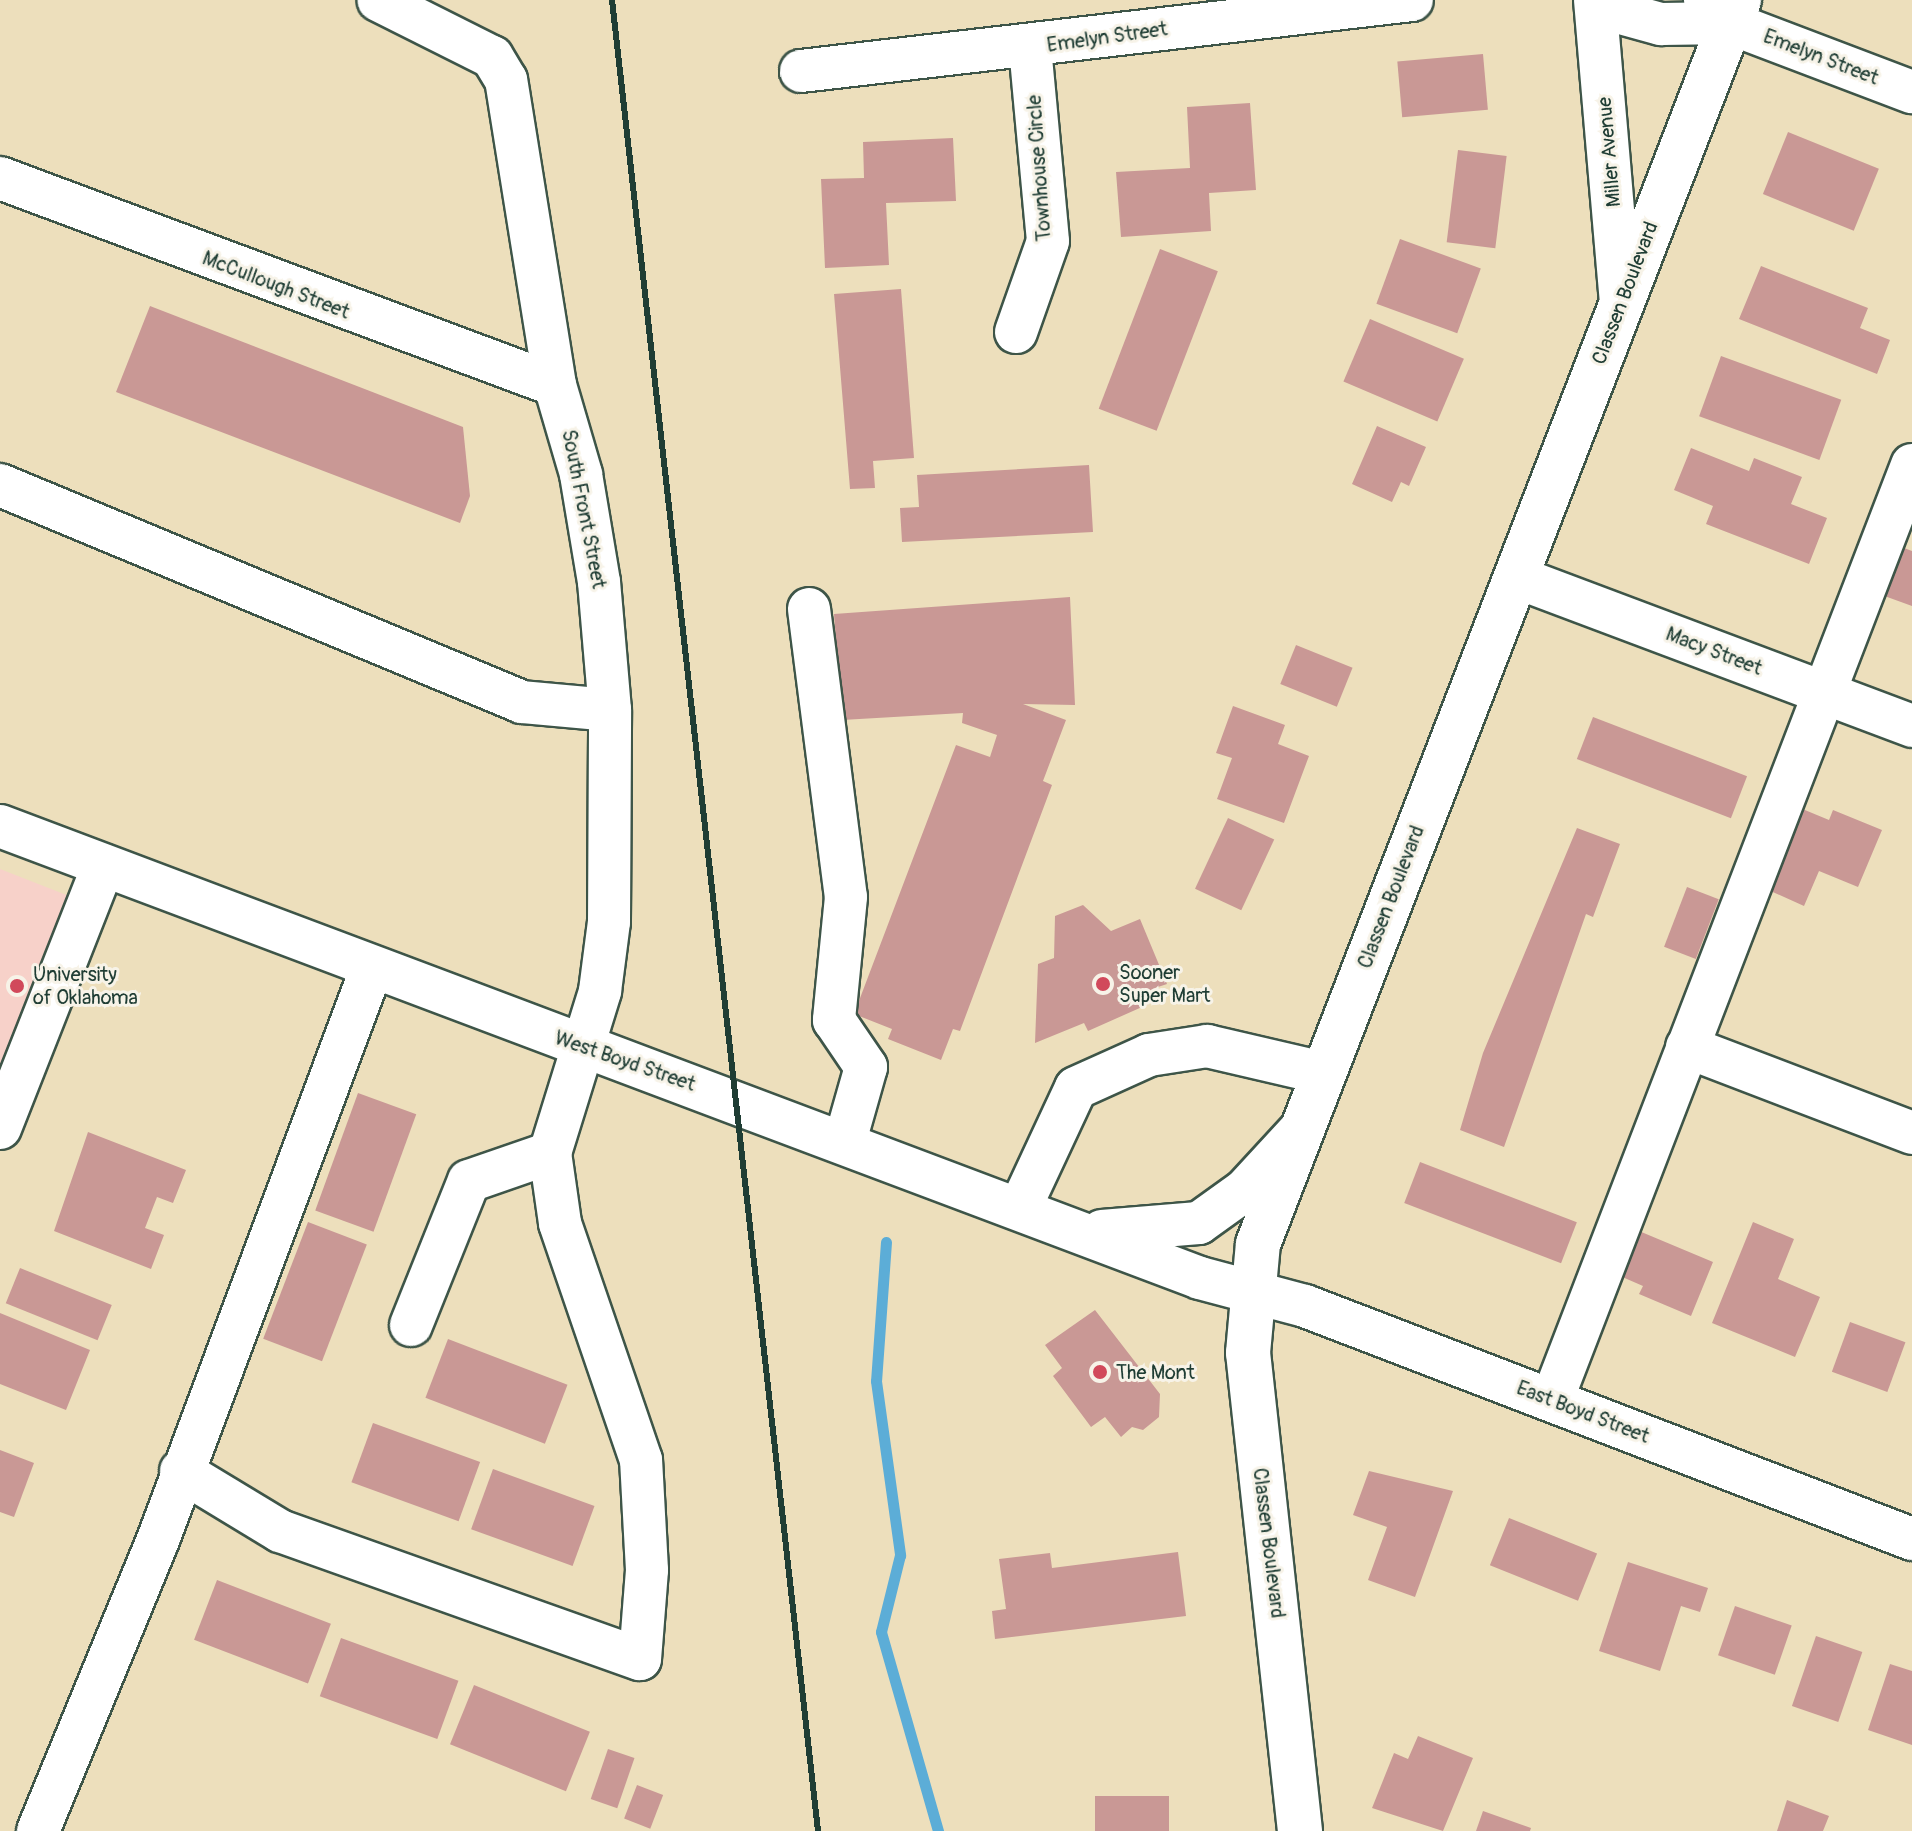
<!DOCTYPE html>
<html>
<head>
<meta charset="utf-8">
<style>
  body { margin:0 }
  #map { position:relative; width:1912px; height:1831px; overflow:hidden; background:#eddfbc; font-family:Pangolin,sans-serif }
  div>[style] { position:absolute }
  [style*='--x'] { left:calc(var(--x)*1px); top:calc(var(--y)*1px); width:calc(var(--w)*1px); rotate:calc(var(--a)*1deg) }
  .built>* { inset:0; background:#f7d1c9 }
  .stream>* { height:11px; margin:-5.5px; padding:0 5.5px; transform-origin:5.5px; border-radius:5.5px; background:#5cadd7 }
  .building>* { inset:0; background:#c99895; transform-origin:0 0 }
  .roads { filter:drop-shadow(2px 0 #3e5548) drop-shadow(-2px 0 #3e5548) drop-shadow(0 2px #3e5548) drop-shadow(0 -2px #3e5548) }
  .minor>* { height:42px; margin:-21px; padding:0 21px; transform-origin:21px; border-radius:21px; background:#fff }
  .major>* { height:44px; margin:-22px; padding:0 22px; transform-origin:22px; border-radius:22px; background:#fff }
  .rail>* { height:6px; margin:-3px; padding:0 3px; transform-origin:3px; border-radius:3px; background:#1f3d34 }
  .dots>* { width:22px; height:22px; translate:-50% -50%; box-sizing:border-box; border:4px solid #f7f3e8; border-radius:50% }
  span { translate:-50% -50%; white-space:nowrap; text-align:center; line-height:1.15; -webkit-text-stroke:6px #f7f3e8; paint-order:stroke }
  .street-label { font-size:20px; color:#1f3d34 }
  .poi-label { font-size:20px; color:#1f3d34 }
  .left { translate:0 -50%; text-align:left }
</style>
</head>
<body>
<div id="map">
  <div class="built">
    <div style="clip-path:polygon(0 869px,69px 896px,0 1075px)"></div>
  </div>
  <div class="stream">
    <div style="--x:886;--y:1242;--w:139;--a:94.1"></div>
    <div style="--x:876;--y:1381;--w:176;--a:82.1"></div>
    <div style="--x:900;--y:1555;--w:79;--a:103.9"></div>
    <div style="--x:881;--y:1632;--w:207;--a:74"></div>
  </div>
  <div class="building">
    <div style="left:1483px;top:54px;width:56px;height:86px;rotate:85deg"></div>
    <div style="clip-path:polygon(1250px 103px,1256px 190px,1209px 193px,1211px 231px,1121px 237px,1116px 172px,1190px 168px,1187px 107px)"></div>
    <div style="left:1788px;top:132px;width:98px;height:67px;rotate:22deg"></div>
    <div style="clip-path:polygon(953px 138px,956px 201px,886px 203px,889px 265px,825px 268px,821px 179px,864px 178px,863px 142px)"></div>
    <div style="left:1458px;top:150px;width:49px;height:93px;rotate:7deg"></div>
    <div style="left:1400px;top:239px;width:86px;height:69px;rotate:20deg"></div>
    <div style="left:1160px;top:249px;width:62px;height:171px;rotate:21deg"></div>
    <div style="clip-path:polygon(1761px 266px,1868px 308px,1860px 328px,1890px 340px,1877px 374px,1739px 319px)"></div>
    <div style="clip-path:polygon(901px 289px,914px 458px,873px 461px,875px 488px,850px 489px,834px 294px)"></div>
    <div style="clip-path:polygon(150px 306px,463px 427px,470px 496px,460px 523px,116px 392px)"></div>
    <div style="left:1370px;top:319px;width:102px;height:68px;rotate:23deg"></div>
    <div style="left:1721px;top:356px;width:128px;height:64px;rotate:20deg"></div>
    <div style="clip-path:polygon(1377px 426px,1426px 447px,1409px 486px,1401px 482px,1392px 502px,1352px 484px)"></div>
    <div style="clip-path:polygon(1691px 448px,1749px 471px,1754px 458px,1802px 477px,1791px 504px,1827px 518px,1809px 564px,1706px 524px,1713px 506px,1674px 490px)"></div>
    <div style="clip-path:polygon(1089px 465px,1093px 532px,902px 542px,900px 508px,919px 507px,917px 475px)"></div>
    <div style="clip-path:polygon(1896px 545px,1912px 551px,1912px 606px,1879px 594px)"></div>
    <div style="clip-path:polygon(1070px 597px,1075px 705px,1023px 704px,1066px 720px,1043px 781px,1052px 785px,960px 1031px,953px 1029px,941px 1060px,888px 1039px,892px 1029px,854px 1014px,956px 745px,990px 757px,997px 735px,962px 723px,963px 713px,842px 720px,834px 614px)"></div>
    <div style="left:1296px;top:645px;width:61px;height:42px;rotate:22deg"></div>
    <div style="clip-path:polygon(1233px 706px,1285px 725px,1278px 744px,1309px 756px,1284px 823px,1217px 799px,1232px 758px,1216px 753px)"></div>
    <div style="left:1593px;top:717px;width:165px;height:45px;rotate:21deg"></div>
    <div style="clip-path:polygon(1800px 808px,1829px 820px,1833px 810px,1882px 830px,1858px 887px,1819px 871px,1804px 906px,1766px 889px)"></div>
    <div style="left:1228px;top:818px;width:51px;height:78px;rotate:25deg"></div>
    <div style="clip-path:polygon(1577px 828px,1620px 844px,1593px 917px,1586px 914px,1504px 1147px,1460px 1130px,1483px 1053px)"></div>
    <div style="left:1687px;top:887px;width:34px;height:64px;rotate:21deg"></div>
    <div style="clip-path:polygon(1083px 905px,1111px 931px,1140px 919px,1167px 984px,1155px 988px,1160px 999px,1088px 1031px,1084px 1023px,1035px 1043px,1038px 964px,1054px 958px,1055px 916px)"></div>
    <div style="left:358px;top:1093px;width:62px;height:125px;rotate:20deg"></div>
    <div style="clip-path:polygon(88px 1132px,186px 1170px,173px 1203px,157px 1197px,145px 1228px,164px 1235px,151px 1269px,54px 1231px)"></div>
    <div style="left:1420px;top:1162px;width:168px;height:44px;rotate:21deg"></div>
    <div style="left:308px;top:1222px;width:63px;height:125px;rotate:21deg"></div>
    <div style="clip-path:polygon(1753px 1222px,1794px 1239px,1778px 1279px,1820px 1297px,1795px 1357px,1712px 1323px)"></div>
    <div style="clip-path:polygon(1639px 1231px,1713px 1262px,1691px 1316px,1639px 1294px,1643px 1286px,1620px 1276px)"></div>
    <div style="left:20px;top:1268px;width:99px;height:38px;rotate:22deg"></div>
    <div style="clip-path:polygon(1095px 1310px,1160px 1394px,1159px 1417px,1143px 1430px,1132px 1427px,1121px 1437px,1105px 1417px,1091px 1427px,1053px 1376px,1062px 1368px,1045px 1345px)"></div>
    <div style="clip-path:polygon(0 1313px,90px 1350px,66px 1410px,0 1384px)"></div>
    <div style="left:1850px;top:1322px;width:59px;height:53px;rotate:20deg"></div>
    <div style="left:448px;top:1339px;width:128px;height:63px;rotate:21deg"></div>
    <div style="left:373px;top:1423px;width:114px;height:63px;rotate:20deg"></div>
    <div style="clip-path:polygon(0 1450px,34px 1463px,14px 1517px,0 1512px)"></div>
    <div style="left:493px;top:1469px;width:108px;height:64px;rotate:20deg"></div>
    <div style="clip-path:polygon(1369px 1471px,1453px 1491px,1415px 1597px,1368px 1580px,1387px 1527px,1353px 1515px)"></div>
    <div style="left:1509px;top:1518px;width:95px;height:51px;rotate:22deg"></div>
    <div style="clip-path:polygon(1178px 1552px,1186px 1616px,995px 1639px,992px 1611px,1006px 1609px,999px 1559px,1050px 1553px,1052px 1568px)"></div>
    <div style="clip-path:polygon(1628px 1562px,1708px 1588px,1700px 1612px,1681px 1606px,1660px 1671px,1599px 1651px)"></div>
    <div style="left:217px;top:1580px;width:122px;height:64px;rotate:21deg"></div>
    <div style="left:1735px;top:1606px;width:60px;height:52px;rotate:19deg"></div>
    <div style="left:1816px;top:1636px;width:49px;height:74px;rotate:19deg"></div>
    <div style="left:341px;top:1638px;width:125px;height:62px;rotate:20deg"></div>
    <div style="clip-path:polygon(1890px 1664px,1912px 1671px,1912px 1745px,1868px 1730px)"></div>
    <div style="left:474px;top:1685px;width:125px;height:64px;rotate:22deg"></div>
    <div style="clip-path:polygon(1418px 1736px,1473px 1758px,1443px 1831px,1372px 1808px,1394px 1753px,1408px 1759px)"></div>
    <div style="left:608px;top:1749px;width:28px;height:53px;rotate:19deg"></div>
    <div style="left:637px;top:1785px;width:28px;height:36px;rotate:21deg"></div>
    <div style="left:1169px;top:1796px;width:35px;height:74px;rotate:90deg"></div>
    <div style="clip-path:polygon(1787px 1800px,1829px 1816px,1823px 1831px,1777px 1831px)"></div>
    <div style="clip-path:polygon(1483px 1811px,1531px 1828px,1530px 1831px,1476px 1831px)"></div>
  </div>
  <div class="roads">
    <div class="minor">
      <div style="--x:1595;--y:0;--w:305;--a:85.1"></div>
      <div style="--x:1607;--y:0;--w:16;--a:50"></div>
      <div style="--x:1617;--y:12;--w:46;--a:15.3"></div>
      <div style="--x:1661;--y:24;--w:69;--a:-0.8"></div>
      <div style="--x:1705;--y:0;--w:34;--a:43"></div>
      <div style="--x:1730;--y:23;--w:195;--a:20.8"></div>
      <div style="--x:801;--y:71;--w:615;--a:-6.63"></div>
      <div style="--x:0;--y:178;--w:592;--a:20.45"></div>
      <div style="--x:1016;--y:332;--w:96;--a:-70.6"></div>
      <div style="--x:1048;--y:241;--w:194;--a:-95.3"></div>
      <div style="--x:0;--y:485;--w:565;--a:22.57"></div>
      <div style="--x:522;--y:702;--w:88;--a:5.2"></div>
      <div style="--x:1516;--y:577;--w:423;--a:20.6"></div>
      <div style="--x:809;--y:609;--w:290;--a:82.7"></div>
      <div style="--x:846;--y:897;--w:124;--a:95.6"></div>
      <div style="--x:834;--y:1020;--w:57;--a:55.8"></div>
      <div style="--x:866;--y:1067;--w:77;--a:105.8"></div>
      <div style="--x:0;--y:826;--w:1282;--a:20.64"></div>
      <div style="--x:1200;--y:1278;--w:109;--a:14.9"></div>
      <div style="--x:1305;--y:1306;--w:650;--a:21"></div>
      <div style="--x:1687;--y:1047;--w:241;--a:20.9"></div>
      <div style="--x:0;--y:1128;--w:282;--a:-68.5"></div>
      <div style="--x:1020;--y:1208;--w:132;--a:-65"></div>
      <div style="--x:1076;--y:1088;--w:80;--a:-24.3"></div>
      <div style="--x:1149;--y:1055;--w:59;--a:-8.8"></div>
      <div style="--x:1207;--y:1046;--w:119;--a:13.1"></div>
      <div style="--x:1102;--y:1231;--w:97;--a:-4.7"></div>
      <div style="--x:1199;--y:1223;--w:57;--a:-35.7"></div>
      <div style="--x:1245;--y:1190;--w:83;--a:-47.4"></div>
      <div style="--x:411;--y:1325;--w:155;--a:-68.1"></div>
      <div style="--x:469;--y:1181;--w:86;--a:-19.1"></div>
      <div style="--x:1552;--y:1400;--w:1002;--a:-68.94"></div>
      <div style="--x:181;--y:1471;--w:116;--a:31.2"></div>
      <div style="--x:280;--y:1531;--w:382;--a:19.6"></div>
      <div style="--x:640;--y:1659;--w:89;--a:-85.5"></div>
      <div style="--x:647;--y:1570;--w:110;--a:-93.1"></div>
      <div style="--x:641;--y:1460;--w:250;--a:-108.9"></div>
      <div style="--x:560;--y:1223;--w:71;--a:-98.1"></div>
      <div style="--x:550;--y:1153;--w:170;--a:-72.8"></div>
      <div style="--x:600;--y:991;--w:70;--a:-82.6"></div>
      <div style="--x:609;--y:922;--w:212;--a:-89.7"></div>
      <div style="--x:610;--y:710;--w:128;--a:-94.9"></div>
      <div style="--x:599;--y:582;--w:109;--a:-99.5"></div>
      <div style="--x:581;--y:474;--w:93;--a:-106.3"></div>
      <div style="--x:555;--y:385;--w:309;--a:-99.1"></div>
      <div style="--x:506;--y:80;--w:27;--a:-121"></div>
      <div style="--x:492;--y:57;--w:127;--a:-153.4"></div>
      <div style="--x:38;--y:1831;--w:315;--a:-67.6"></div>
      <div style="--x:158;--y:1540;--w:608;--a:-69.51"></div>
    </div>
    <div class="major">
      <div style="--x:1300;--y:1831;--w:481;--a:-96.2"></div>
      <div style="--x:1248;--y:1353;--w:109;--a:-84.8"></div>
      <div style="--x:1258;--y:1244;--w:1334;--a:-68.86"></div>
    </div>
  </div>
  <div class="rail">
    <div style="--x:612;--y:0;--w:1843;--a:83.58"></div>
  </div>
  <div class="dots">
    <div style="left:1103px;top:984px;background:#d1495b"></div>
    <div style="left:17px;top:986px;background:#d1495b"></div>
    <div style="left:1100px;top:1372px;background:#d1495b"></div>
  </div>
  <div class="street-label">
    <span style="left:1107px;top:37px;rotate:-8deg">Emelyn Street</span>
    <span style="left:1821px;top:57px;rotate:21deg">Emelyn Street</span>
    <span style="left:1609px;top:152px;rotate:-95deg">Miller Avenue</span>
    <span style="left:1039px;top:168px;rotate:-94deg">Townhouse Circle</span>
    <span style="left:276px;top:285px;rotate:21deg">McCullough Street</span>
    <span style="left:1625px;top:293px;rotate:-69deg">Classen Boulevard</span>
    <span style="left:584px;top:509px;rotate:79deg">South Front Street</span>
    <span style="left:1714px;top:651px;rotate:21deg">Macy Street</span>
    <span style="left:1391px;top:897px;rotate:-69deg">Classen Boulevard</span>
    <span style="left:625px;top:1061px;rotate:19deg">West Boyd Street</span>
    <span style="left:1583px;top:1412px;rotate:21deg">East Boyd Street</span>
    <span style="left:1269px;top:1543px;rotate:83deg">Classen Boulevard</span>
  </div>
  <div class="poi-label">
    <span class="left" style="left:1119px;top:984px">Sooner<br>Super Mart</span>
    <span class="left" style="left:33px;top:986px">University<br>of Oklahoma</span>
    <span class="left" style="left:1116px;top:1372px">The Mont</span>
  </div>
</div>
</body>
</html>
